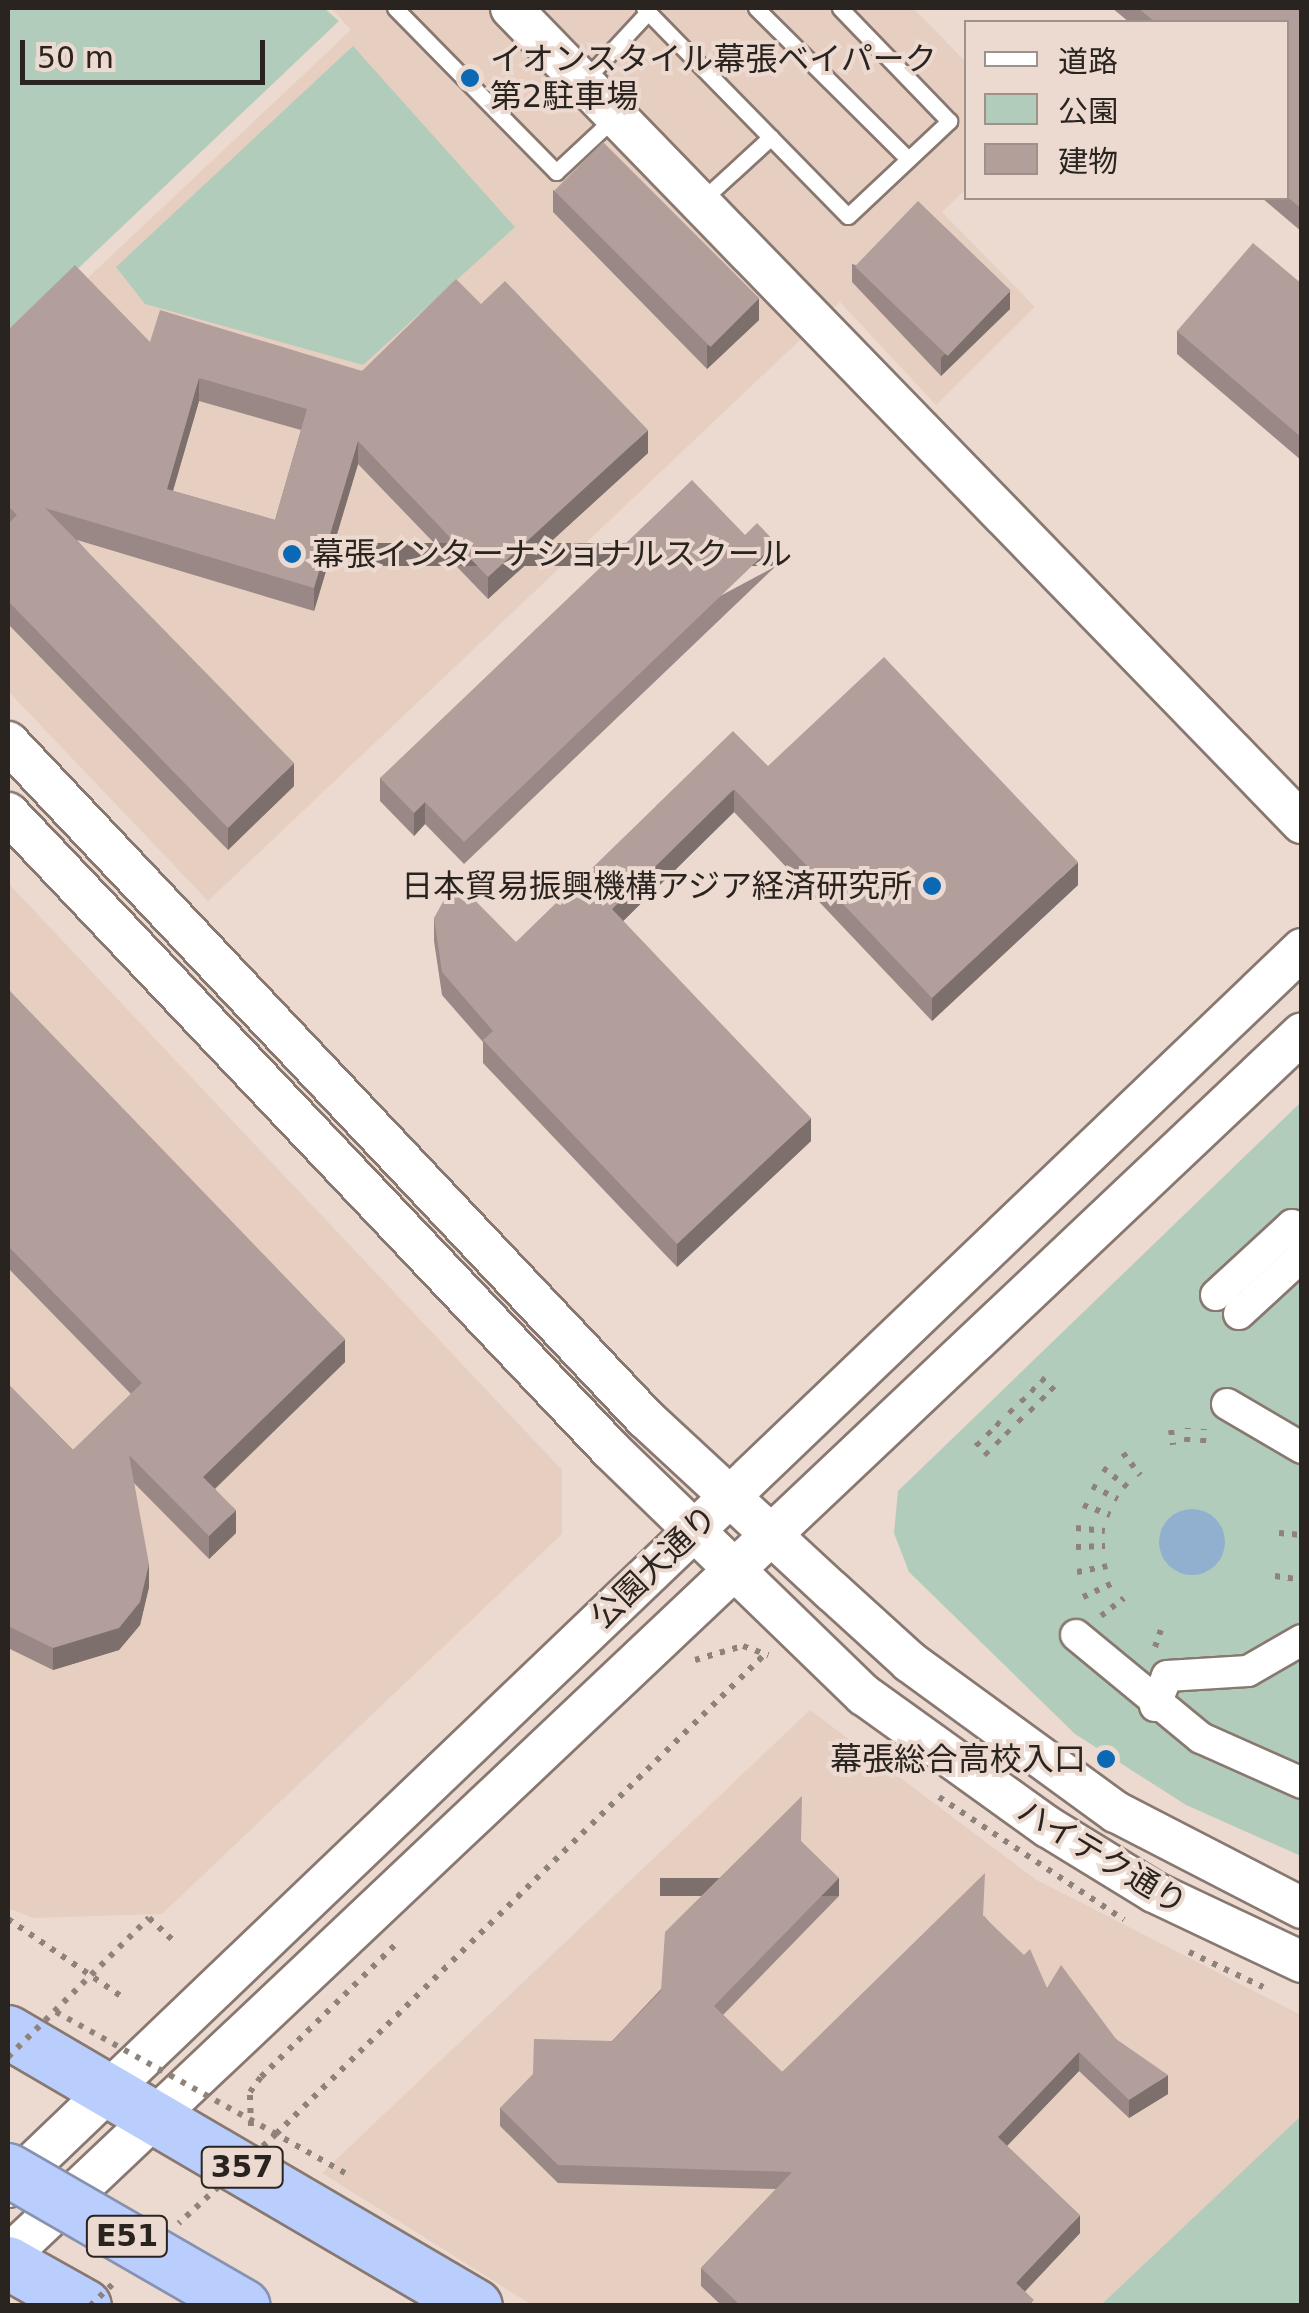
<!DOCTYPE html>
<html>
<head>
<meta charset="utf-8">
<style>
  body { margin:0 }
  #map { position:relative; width:1309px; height:2313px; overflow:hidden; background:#ecdad1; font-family:"DejaVu Sans","Noto Sans JP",sans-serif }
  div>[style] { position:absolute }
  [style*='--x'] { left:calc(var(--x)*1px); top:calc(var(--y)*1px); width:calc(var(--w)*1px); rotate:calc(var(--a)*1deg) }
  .built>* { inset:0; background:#e6cec0 }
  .green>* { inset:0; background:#b2ccbb }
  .water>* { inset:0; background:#91b0cf }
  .round { border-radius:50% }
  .path>* { height:6px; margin-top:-3px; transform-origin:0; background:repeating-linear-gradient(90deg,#8e827b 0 5px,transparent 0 13px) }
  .roads { filter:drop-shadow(2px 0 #887870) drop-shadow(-2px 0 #887870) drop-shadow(0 2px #887870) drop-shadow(0 -2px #887870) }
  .lane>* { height:15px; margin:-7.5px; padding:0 7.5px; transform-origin:7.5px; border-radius:7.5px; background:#fff }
  .street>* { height:30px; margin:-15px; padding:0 15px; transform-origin:15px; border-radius:15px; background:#fff }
  .secondary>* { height:40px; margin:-20px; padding:0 20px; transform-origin:20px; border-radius:20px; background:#fff }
  .highway>* { height:52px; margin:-26px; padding:0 26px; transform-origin:26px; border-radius:26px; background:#b9cefc }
  .path-bridge>* { height:6px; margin-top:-3px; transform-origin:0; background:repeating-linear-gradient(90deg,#8e827b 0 5px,transparent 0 13px) }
  .bridges { filter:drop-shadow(2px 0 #8792af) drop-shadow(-2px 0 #8792af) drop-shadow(0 2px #8792af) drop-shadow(0 -2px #8792af) }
  .highway-bridge>* { height:52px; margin:-26px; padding:0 26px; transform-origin:26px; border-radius:26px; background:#b9cefc }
  .wall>* { inset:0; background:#998885 }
  .shaded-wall>* { inset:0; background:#7d6f6c; transform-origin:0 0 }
  .building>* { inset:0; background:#b29e9b; transform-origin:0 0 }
  .dots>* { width:28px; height:28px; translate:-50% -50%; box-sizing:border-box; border:5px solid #ecdad1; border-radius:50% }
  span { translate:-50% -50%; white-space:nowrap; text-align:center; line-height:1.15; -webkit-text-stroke:8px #ecdad1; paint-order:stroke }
  .shield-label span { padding:2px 8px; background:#ecdad1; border:2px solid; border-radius:8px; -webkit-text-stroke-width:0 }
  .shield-label { font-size:30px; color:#2a2420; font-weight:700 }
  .poi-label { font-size:32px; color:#2a2420 }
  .left { translate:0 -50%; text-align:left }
  .right { translate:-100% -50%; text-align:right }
  .street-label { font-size:32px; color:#2a2420 }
  .frame { position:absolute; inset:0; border:10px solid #2a2420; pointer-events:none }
  .legend { position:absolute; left:964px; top:20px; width:325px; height:180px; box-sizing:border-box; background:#ecdad1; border:2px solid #9e918a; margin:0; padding:12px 18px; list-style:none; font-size:30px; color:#2a2420 }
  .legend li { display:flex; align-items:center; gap:20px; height:50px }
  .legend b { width:50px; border:2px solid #9e918a }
  .scale { position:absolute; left:20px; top:40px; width:245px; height:45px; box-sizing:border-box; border:5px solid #2a2420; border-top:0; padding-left:12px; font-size:30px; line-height:35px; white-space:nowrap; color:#2a2420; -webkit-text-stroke:8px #ecdad1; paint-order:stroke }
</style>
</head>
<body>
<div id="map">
  <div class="built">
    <div style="clip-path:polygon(331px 8px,913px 8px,966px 62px,966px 189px,942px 212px,1035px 307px,936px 405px,840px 302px,208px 901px,8px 691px,8px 353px,351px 30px)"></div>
    <div style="clip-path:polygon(8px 883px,562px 1470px,562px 1534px,162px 1914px,33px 1918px,8px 1908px)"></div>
    <div style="clip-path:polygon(810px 1710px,1035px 1879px,1301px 2015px,1301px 2305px,532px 2305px,322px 2173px)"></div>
  </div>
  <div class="green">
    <div style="clip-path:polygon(8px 8px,324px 8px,339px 21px,8px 335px)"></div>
    <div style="clip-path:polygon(353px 46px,515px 227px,363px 365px,145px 304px,116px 267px)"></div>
    <div style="clip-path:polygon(1301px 1102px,1301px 1856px,1186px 1805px,1075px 1734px,909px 1572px,894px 1533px,898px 1491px)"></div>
    <div style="clip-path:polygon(1301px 2116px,1301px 2305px,1101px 2305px)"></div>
  </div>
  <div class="water">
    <div class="round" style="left:1159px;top:1509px;width:66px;height:66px"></div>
  </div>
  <div class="path">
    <div style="--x:1041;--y:1378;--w:21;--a:43"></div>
    <div style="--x:1031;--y:1388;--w:20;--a:41"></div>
    <div style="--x:1021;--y:1398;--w:19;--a:47"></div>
    <div style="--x:1009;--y:1409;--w:20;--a:45"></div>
    <div style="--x:996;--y:1422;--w:18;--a:41"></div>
    <div style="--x:1171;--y:1430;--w:15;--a:82"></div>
    <div style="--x:987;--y:1431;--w:18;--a:45"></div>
    <div style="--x:976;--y:1442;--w:18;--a:47"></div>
    <div style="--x:1187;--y:1442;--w:14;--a:-86"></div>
    <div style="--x:1203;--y:1443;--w:14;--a:-86"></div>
    <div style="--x:1123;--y:1453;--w:28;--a:52"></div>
    <div style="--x:1103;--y:1468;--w:31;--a:38"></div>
    <div style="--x:1092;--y:1486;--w:29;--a:27"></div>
    <div style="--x:1083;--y:1505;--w:29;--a:20"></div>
    <div style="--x:1076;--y:1528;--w:29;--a:6"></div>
    <div style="--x:1279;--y:1533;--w:23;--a:5"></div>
    <div style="--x:1076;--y:1547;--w:29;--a:-2"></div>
    <div style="--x:1077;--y:1572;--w:31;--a:-11"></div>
    <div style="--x:1275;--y:1576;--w:27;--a:8"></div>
    <div style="--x:1083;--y:1597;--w:33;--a:-25"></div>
    <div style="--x:1101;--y:1616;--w:29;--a:-38"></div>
    <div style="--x:1155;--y:1647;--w:21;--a:-71"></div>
    <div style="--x:695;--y:1660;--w:50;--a:-16.3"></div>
    <div style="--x:743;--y:1646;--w:27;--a:20"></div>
    <div style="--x:939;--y:1797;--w:222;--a:33.6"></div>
    <div style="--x:149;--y:1918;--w:37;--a:43"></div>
    <div style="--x:8;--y:1919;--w:137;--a:34.3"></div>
    <div style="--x:1189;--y:1952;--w:82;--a:25.3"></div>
    <div style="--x:251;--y:2126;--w:34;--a:-92"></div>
    <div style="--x:250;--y:2092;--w:19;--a:-54"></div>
    <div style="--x:261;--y:2077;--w:194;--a:-44.6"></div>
    <div style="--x:345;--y:2173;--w:79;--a:-150.5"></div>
    <div style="--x:276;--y:2134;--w:687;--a:-44.47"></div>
  </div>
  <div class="roads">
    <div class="lane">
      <div style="--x:395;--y:8;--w:230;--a:45.5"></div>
      <div style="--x:556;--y:172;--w:81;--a:-43"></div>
      <div style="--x:644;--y:8;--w:291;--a:45.6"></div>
      <div style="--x:848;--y:216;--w:139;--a:-43.2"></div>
      <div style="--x:949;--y:121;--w:157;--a:-134"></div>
      <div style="--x:756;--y:8;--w:214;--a:44.8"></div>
      <div style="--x:583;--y:82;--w:96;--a:-47.1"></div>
      <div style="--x:700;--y:202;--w:96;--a:-42.5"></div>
    </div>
    <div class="street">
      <div style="--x:1216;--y:1295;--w:103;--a:-42.6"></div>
      <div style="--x:1292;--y:1225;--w:14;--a:45"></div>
      <div style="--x:1239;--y:1314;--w:86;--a:-42.6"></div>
      <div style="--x:1227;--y:1404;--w:87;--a:30.4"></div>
      <div style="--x:1076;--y:1635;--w:162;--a:39.5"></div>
      <div style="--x:1201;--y:1738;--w:111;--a:24"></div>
      <div style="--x:1155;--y:1706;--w:32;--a:-68"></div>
      <div style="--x:1167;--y:1676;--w:81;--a:-3.5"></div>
      <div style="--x:1248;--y:1671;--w:62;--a:-29.9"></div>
    </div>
    <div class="secondary">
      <div style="--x:511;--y:8;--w:1136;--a:45.86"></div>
      <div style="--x:8;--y:742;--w:929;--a:46.7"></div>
      <div style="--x:645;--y:1418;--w:255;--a:42.8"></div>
      <div style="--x:832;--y:1591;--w:105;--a:42.3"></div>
      <div style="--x:910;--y:1662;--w:255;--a:36.1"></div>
      <div style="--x:1116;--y:1812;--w:209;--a:27.3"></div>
      <div style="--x:8;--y:813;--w:876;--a:46.57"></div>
      <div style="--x:610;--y:1449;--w:354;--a:44.1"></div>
      <div style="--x:864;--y:1695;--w:226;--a:35.7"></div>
      <div style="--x:1048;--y:1827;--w:124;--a:31.5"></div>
      <div style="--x:1154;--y:1892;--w:164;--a:25.3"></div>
      <div style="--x:8;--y:2187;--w:1791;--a:-43.73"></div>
      <div style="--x:8;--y:2256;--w:1780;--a:-43.38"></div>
    </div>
    <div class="highway">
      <div style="--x:8;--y:2032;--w:542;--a:30.35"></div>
      <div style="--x:8;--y:2263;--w:88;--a:29.2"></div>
    </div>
  </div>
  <div class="path-bridge">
    <div style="--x:56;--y:2012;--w:252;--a:29"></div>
    <div style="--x:276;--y:2134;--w:132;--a:137.5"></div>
    <div style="--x:8;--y:2057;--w:198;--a:-44.6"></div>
    <div style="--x:90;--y:2306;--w:39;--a:-44"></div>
  </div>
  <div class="bridges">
    <div class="highway-bridge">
      <div style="--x:8;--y:2170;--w:272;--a:30"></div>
    </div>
  </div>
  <div class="wall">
    <div style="clip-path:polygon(1112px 8px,1297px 8px,1302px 12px,1302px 232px,1262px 198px,1286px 198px,1286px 22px,1129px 22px)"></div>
    <div style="clip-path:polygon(553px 190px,759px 320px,707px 369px,553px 212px)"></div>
    <div style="clip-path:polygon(852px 264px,1010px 309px,941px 376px,852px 282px)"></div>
    <div style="clip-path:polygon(1302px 284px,1302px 461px,1177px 354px,1177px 331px)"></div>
    <div style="clip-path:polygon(evenodd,481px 304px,648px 453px,488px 599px,358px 464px,314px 611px,77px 540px,294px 786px,228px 850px,8px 624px,8px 330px,150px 342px,362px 371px,481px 304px,199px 401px,301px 430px,275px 520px,173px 491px,199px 401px)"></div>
    <div style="clip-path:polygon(776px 566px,464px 864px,425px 824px,414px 836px,380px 801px,380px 778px)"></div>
    <div style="clip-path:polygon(768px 766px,1078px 885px,932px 1021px,734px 812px,623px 921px,811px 1141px,677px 1267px,483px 1063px,483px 1042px,442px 995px,434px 941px,434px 918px,516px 942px)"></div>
    <div style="clip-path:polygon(8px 989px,345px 1362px,215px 1489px,236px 1533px,209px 1559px,134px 1483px,149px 1587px,140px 1625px,119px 1650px,53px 1670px,8px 1648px,8px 1384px,73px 1450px,131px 1394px,8px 1268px)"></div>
    <div style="clip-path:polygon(801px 1841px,839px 1896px,723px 2015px,782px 2072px,984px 1916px,1047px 1988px,1116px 2039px,1168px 2094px,1129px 2118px,1079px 2071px,1007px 2146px,1080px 2233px,1025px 2291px,1034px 2306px,722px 2306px,701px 2286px,701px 2268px,776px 2189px,558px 2183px,500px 2126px,500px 2108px,612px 2041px)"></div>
  </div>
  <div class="shaded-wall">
    <div style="clip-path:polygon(1010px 291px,1010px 309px,941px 376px,941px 358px)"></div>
    <div style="clip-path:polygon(759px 298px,759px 320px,707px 369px,707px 346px)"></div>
    <div style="clip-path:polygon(199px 378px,199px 401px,167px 511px,167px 489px)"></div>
    <div style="clip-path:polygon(648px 430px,648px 453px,488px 599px,488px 577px)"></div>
    <div style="clip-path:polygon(358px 441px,358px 464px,314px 611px,314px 588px)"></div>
    <div style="left:776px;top:543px;width:23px;height:432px;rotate:90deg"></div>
    <div style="clip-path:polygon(294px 763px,294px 786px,228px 850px,228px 828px)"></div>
    <div style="clip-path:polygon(734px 789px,734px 812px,612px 932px,612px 909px)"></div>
    <div style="clip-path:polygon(425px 802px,425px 824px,414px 836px,414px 813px)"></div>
    <div style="clip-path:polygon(1078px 862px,1078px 885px,932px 1021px,932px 998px)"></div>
    <div style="clip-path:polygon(811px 1118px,811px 1141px,677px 1267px,677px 1244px)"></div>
    <div style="clip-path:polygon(345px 1339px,345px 1362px,203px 1500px,203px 1477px)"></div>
    <div style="clip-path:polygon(236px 1510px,236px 1533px,209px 1559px,209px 1536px)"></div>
    <div style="clip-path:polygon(149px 1564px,149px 1587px,140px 1625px,119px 1650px,53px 1670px,53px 1648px)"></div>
    <div style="left:839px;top:1878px;width:18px;height:179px;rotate:90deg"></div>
    <div style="clip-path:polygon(1079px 2052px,1079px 2071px,998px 2155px,998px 2137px)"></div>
    <div style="clip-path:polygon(1168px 2075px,1168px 2094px,1129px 2118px,1129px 2100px)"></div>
    <div style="clip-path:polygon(1080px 2215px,1080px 2233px,1016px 2301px,1016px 2283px)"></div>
  </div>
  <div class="building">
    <div style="clip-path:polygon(1138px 8px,1297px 8px,1302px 12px,1302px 209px,1286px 196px,1286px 22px,1155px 22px)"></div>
    <div style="left:603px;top:142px;width:221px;height:69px;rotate:45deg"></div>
    <div style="left:918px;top:201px;width:129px;height:91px;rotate:44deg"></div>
    <div style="clip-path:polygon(1253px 243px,1302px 284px,1302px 438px,1177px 331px)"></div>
    <div style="clip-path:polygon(evenodd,75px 265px,150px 342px,160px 310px,362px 371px,456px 279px,481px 304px,505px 281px,648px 430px,488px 577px,358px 441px,314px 588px,45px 508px,294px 763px,228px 828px,8px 601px,8px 524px,17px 515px,8px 506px,8px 330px,75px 265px,199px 378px,307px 409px,275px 520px,167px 489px,199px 378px)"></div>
    <div style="clip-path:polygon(692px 480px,745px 535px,757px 523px,776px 543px,464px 842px,425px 802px,414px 813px,380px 778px)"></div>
    <div style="clip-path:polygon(884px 657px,1078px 862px,932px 998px,734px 789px,612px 909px,811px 1118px,677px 1244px,483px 1040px,493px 1031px,442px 972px,434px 918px,455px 880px,516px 942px,733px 731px,768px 766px)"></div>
    <div style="clip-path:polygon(8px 989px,345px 1339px,203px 1477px,236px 1510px,209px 1536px,129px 1455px,149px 1564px,140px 1602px,119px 1628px,53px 1648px,8px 1626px,8px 1384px,73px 1450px,142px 1383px,8px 1246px)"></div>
    <div style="clip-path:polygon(802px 1796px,801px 1841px,839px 1878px,714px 2006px,782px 2072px,985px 1873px,983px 1916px,1024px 1955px,1030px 1949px,1047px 1988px,1061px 1965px,1116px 2039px,1168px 2075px,1129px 2100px,1079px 2052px,998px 2137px,1080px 2215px,1016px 2283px,1034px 2300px,1028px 2306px,741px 2306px,701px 2268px,792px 2172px,558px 2165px,500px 2108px,533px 2074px,534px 2039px,612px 2041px,661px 1991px,665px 1932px)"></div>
  </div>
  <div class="dots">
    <div style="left:470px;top:78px;background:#0b68b5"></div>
    <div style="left:292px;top:554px;background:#0b68b5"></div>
    <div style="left:932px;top:886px;background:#0b68b5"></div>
    <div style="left:1106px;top:1759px;background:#0b68b5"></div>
  </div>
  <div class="shield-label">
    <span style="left:242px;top:2167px">357</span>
    <span style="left:127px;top:2236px">E51</span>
  </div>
  <div class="poi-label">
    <span class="left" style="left:490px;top:78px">イオンスタイル幕張ベイパーク<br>第2駐車場</span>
    <span class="left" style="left:312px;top:554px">幕張インターナショナルスクール</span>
    <span class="right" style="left:912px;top:886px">日本貿易振興機構アジア経済研究所</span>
    <span class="right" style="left:1086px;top:1759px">幕張総合高校入口</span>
  </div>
  <div class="street-label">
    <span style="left:654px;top:1567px;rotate:-44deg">公園大通り</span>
    <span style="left:1102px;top:1857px;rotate:31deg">ハイテク通り</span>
  </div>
  <div class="frame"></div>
  <ul class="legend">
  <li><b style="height:12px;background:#fff"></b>道路</li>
  <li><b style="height:28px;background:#b2ccbb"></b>公園</li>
  <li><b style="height:28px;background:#b29e9b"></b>建物</li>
  </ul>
  <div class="scale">50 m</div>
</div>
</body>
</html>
